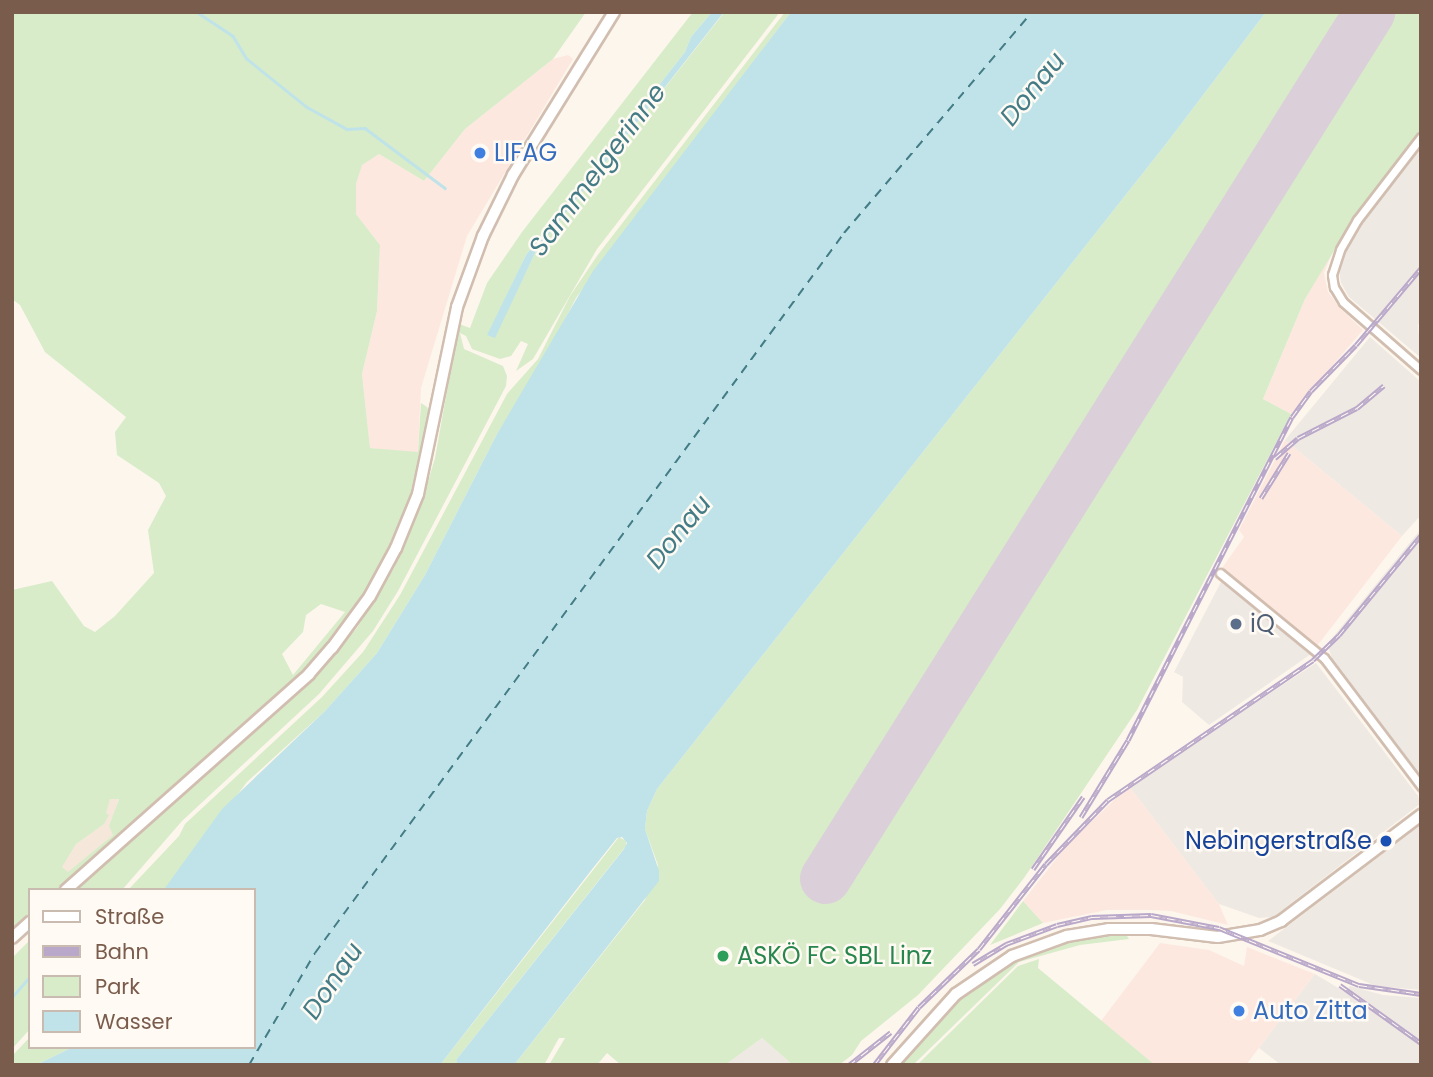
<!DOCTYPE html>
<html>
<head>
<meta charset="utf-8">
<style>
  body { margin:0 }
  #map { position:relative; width:1433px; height:1077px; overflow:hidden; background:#fdf6ec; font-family:Poppins,sans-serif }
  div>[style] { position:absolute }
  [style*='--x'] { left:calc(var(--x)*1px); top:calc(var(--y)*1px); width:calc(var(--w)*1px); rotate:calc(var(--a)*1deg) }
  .residential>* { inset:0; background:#f5e8da }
  .commercial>* { inset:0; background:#fde8e0 }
  .industrial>* { inset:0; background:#efe9e4 }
  .green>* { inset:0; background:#d8ecc9 }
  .water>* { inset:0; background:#bfe3e8 }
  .stream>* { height:2.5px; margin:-1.25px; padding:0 1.25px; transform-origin:1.25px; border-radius:1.25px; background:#bfe3e8 }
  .ferry>* { height:2px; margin-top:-1px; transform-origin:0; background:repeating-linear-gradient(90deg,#437c86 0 9px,transparent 0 16px) }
  .runway>* { height:51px; margin:-25.5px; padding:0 25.5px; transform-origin:25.5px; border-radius:25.5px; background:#dbcfda }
  .roads { filter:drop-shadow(2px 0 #d1beb0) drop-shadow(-2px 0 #d1beb0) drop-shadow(0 2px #d1beb0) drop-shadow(0 -2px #d1beb0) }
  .street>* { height:7px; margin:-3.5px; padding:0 3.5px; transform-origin:3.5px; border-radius:3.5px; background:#fff }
  .secondary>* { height:10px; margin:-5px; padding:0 5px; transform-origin:5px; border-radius:5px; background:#fff }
  .rail>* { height:5px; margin-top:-2.5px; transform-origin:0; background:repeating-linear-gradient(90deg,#fffaf3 0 8px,#b9a8c9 0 16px); box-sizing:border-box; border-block:2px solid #b9a8c9 }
  .dots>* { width:19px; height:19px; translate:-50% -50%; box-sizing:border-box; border:4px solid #fffaf3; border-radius:50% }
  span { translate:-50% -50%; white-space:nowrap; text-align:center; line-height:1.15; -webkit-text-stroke:5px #fffaf3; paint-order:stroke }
  .shop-label { font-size:24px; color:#366cbe }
  .left { translate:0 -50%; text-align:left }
  .service-label { font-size:24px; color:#4e5e75 }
  .transit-label { font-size:24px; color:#164399 }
  .right { translate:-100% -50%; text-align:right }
  .leisure-label { font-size:24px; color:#27864d }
  .water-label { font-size:26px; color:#437c86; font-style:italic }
  .frame { position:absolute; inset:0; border:14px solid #7a5c4d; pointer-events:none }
  .legend { position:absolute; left:28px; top:888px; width:228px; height:161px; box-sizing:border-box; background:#fffaf3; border:2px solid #cabbb1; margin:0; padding:9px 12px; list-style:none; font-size:21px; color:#7a5c4d }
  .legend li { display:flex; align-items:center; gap:14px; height:35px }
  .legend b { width:35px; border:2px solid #cabbb1 }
</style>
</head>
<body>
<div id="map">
  <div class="residential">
    <div style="clip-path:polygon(119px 798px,113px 816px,113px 835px,68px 873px,61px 867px,76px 844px,100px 824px,110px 799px)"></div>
  </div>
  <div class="commercial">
    <div style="clip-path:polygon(568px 55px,573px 59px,467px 236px,421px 388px,418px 453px,370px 448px,362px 374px,377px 311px,380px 245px,356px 214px,356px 184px,362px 164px,379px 154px,424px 181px,465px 129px,553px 59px)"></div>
    <div style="clip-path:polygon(1334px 248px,1324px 273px,1328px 292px,1340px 308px,1363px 330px,1291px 414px,1263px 399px,1305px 299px)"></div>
    <div style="clip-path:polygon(1285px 440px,1402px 536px,1317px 646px,1222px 568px,1244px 537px,1239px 530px)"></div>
    <div style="clip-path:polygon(1129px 786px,1219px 904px,1228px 925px,1171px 911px,1148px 910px,1107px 910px,1043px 923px,1023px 901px,1068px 844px)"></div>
    <div style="clip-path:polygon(1160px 943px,1209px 950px,1244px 966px,1247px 947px,1315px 974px,1246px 1065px,1155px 1065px,1101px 1021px)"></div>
  </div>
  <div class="industrial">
    <div style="clip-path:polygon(1421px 143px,1421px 322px,1418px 325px,1421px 358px,1349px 297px,1341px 283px,1339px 271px,1341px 258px,1371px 209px)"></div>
    <div style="clip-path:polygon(1370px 337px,1421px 382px,1421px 515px,1402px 536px,1285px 440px)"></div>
    <div style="clip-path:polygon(1421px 529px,1421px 778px,1334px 665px,1329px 649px,1333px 637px)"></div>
    <div style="clip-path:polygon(1221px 582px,1311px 654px,1209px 725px,1182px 702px,1183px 677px,1174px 672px)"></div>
    <div style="clip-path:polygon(1316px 663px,1418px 796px,1420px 804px,1273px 917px,1259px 918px,1219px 904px,1129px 786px)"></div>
    <div style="clip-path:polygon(1421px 825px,1421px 990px,1376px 986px,1268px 941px)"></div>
    <div style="clip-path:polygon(1315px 974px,1345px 992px,1350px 986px,1383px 995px,1421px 998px,1421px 1065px,1281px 1065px,1259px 1048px)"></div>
    <div style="clip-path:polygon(762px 1038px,793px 1065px,725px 1065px)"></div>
  </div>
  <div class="green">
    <div style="clip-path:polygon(evenodd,12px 12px,586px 12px,553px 59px,465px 129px,424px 181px,379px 154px,362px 165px,356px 184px,356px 214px,380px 245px,377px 311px,362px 374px,370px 448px,418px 452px,421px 403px,427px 407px,431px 416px,420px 469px,402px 518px,378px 570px,354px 609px,323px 650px,292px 682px,58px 890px,30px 890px,30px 915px,12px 931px,12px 590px,52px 581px,84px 626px,95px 632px,115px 616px,154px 573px,148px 530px,166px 496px,159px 483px,117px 455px,115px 432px,126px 417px,45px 352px,20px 305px,12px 299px,12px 12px,321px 604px,345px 612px,293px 675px,282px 654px,303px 632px,306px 615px,321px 604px,12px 12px,110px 799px,119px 799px,109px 826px,113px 835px,68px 872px,62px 867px,76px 844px,104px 824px,109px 815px,106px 813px,110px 799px)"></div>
    <div style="clip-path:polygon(693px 12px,712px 12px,691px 37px,685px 52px,526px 255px,488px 335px,500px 325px,536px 251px,723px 14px,780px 12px,597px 249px,533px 359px,516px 371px,528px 344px,521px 341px,511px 356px,500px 359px,472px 349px,466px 336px,460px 333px,464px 349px,503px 366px,507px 376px,506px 386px,398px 591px,373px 631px,319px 694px,182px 821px,122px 890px,75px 890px,292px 699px,357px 628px,394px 568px,421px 505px,435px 458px,459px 324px,470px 328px,487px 283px,522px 232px)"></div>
    <div style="clip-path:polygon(785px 12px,791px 12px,576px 298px,546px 356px,497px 434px,425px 575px,377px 653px,325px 711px,247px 782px,165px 890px,128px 890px,179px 836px,185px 824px,322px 697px,363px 652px,400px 595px,507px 394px,538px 359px,570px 296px,597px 256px)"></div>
    <div style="clip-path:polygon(1266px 12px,1421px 12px,1421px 130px,1358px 211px,1305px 299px,1263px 399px,1291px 414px,1137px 710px,1024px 878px,1000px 909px,918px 995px,861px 1041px,852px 1055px,839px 1065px,793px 1065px,762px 1038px,725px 1065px,621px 1065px,607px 1053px,597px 1065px,549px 1065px,565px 1038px,559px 1038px,544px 1065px,514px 1065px,645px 900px,658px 865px,645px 829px,647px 811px,657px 789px,1169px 140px)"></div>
    <div style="clip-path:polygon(619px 837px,626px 841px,626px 846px,456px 1060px,458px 1065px,440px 1065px)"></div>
    <div style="clip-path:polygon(1023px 901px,1043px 923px,990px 945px,1012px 916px)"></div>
    <div style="clip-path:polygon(1125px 933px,1129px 939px,1080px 945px,1019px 962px,913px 1065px,900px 1065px,969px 990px,1011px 962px,1060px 943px)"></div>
    <div style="clip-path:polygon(30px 940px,30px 1029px,12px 1049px,12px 958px)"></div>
    <div style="clip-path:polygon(1039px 959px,1038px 968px,1155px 1065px,917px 1065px,1018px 966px)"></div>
    <div style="clip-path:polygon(30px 1037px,30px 1047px,73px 1047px,36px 1065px,12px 1065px,12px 1056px)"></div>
  </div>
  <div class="water">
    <div style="clip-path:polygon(712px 12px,724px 12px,536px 251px,495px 338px,487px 335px,526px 255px,685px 52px,691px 37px)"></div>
    <div style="clip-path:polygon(791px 12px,1266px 12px,1169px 140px,657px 789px,647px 811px,645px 829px,659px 871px,659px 881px,514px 1065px,458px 1065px,456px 1060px,624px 849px,627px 843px,622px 837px,617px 838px,593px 868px,440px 1065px,36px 1065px,73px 1047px,254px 1047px,254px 890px,165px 888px,222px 809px,325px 711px,377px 653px,425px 575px,497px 434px,593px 271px)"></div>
  </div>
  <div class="stream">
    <div style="--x:197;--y:12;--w:43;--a:33.7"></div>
    <div style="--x:233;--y:36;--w:26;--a:59"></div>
    <div style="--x:246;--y:58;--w:78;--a:38.8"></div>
    <div style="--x:307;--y:107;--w:46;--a:28.8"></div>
    <div style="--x:347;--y:129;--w:18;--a:-3"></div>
    <div style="--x:365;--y:128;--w:100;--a:36.9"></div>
    <div style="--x:12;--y:997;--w:28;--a:-49"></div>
  </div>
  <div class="ferry">
    <div style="--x:249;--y:1065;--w:130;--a:-59.5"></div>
    <div style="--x:315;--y:953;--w:893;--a:-53.69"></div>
    <div style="--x:844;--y:233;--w:290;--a:-49.6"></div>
  </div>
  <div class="runway">
    <div style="--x:825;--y:878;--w:1023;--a:-57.86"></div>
  </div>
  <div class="roads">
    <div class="street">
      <div style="--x:1421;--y:137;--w:105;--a:127.6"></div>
      <div style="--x:1357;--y:220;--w:34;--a:120"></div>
      <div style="--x:1340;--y:250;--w:26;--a:108"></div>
      <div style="--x:1332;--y:275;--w:12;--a:81"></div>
      <div style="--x:1334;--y:287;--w:17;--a:59"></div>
      <div style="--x:1343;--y:302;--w:103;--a:41.1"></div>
      <div style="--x:1220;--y:573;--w:134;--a:39.3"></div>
      <div style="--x:1324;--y:658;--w:161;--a:52.8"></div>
    </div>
    <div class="secondary">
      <div style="--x:66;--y:890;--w:325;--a:-41.6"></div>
      <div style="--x:309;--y:674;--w:35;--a:-49"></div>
      <div style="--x:332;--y:648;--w:64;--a:-53.8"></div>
      <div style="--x:370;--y:596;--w:55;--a:-61.6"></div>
      <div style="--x:396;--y:548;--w:58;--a:-67.8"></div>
      <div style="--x:418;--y:494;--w:191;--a:-78.2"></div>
      <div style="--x:457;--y:307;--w:76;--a:-69.9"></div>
      <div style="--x:483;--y:236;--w:68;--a:-63.8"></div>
      <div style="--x:513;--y:175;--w:192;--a:-58.2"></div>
      <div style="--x:12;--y:938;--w:24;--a:-42"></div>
      <div style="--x:892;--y:1065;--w:96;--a:-48"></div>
      <div style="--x:956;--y:994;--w:68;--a:-34.2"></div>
      <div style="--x:1012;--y:956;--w:59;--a:-20"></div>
      <div style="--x:1067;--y:936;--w:43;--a:-9.5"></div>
      <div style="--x:1109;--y:929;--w:42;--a:0"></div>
      <div style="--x:1151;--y:929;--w:67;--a:6.8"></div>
      <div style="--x:1218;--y:937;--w:43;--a:-9.5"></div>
      <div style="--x:1260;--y:930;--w:23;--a:-23"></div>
      <div style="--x:1281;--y:921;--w:176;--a:-37.1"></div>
    </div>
  </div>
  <div class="rail">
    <div style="--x:1275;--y:458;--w:30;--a:-41"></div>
    <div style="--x:1298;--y:438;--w:66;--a:-27"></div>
    <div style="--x:1357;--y:408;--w:35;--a:-40"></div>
    <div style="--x:1261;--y:498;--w:53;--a:-58.1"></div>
    <div style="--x:1081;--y:817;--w:90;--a:-58.6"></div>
    <div style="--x:1128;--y:740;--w:362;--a:-63.1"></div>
    <div style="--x:1292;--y:417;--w:32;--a:-54"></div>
    <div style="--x:1311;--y:391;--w:64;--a:-45.6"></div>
    <div style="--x:1356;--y:345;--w:101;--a:-49.8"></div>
    <div style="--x:1033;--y:869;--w:88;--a:-55.2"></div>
    <div style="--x:973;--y:964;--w:39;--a:-31"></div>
    <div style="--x:1006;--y:944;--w:54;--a:-20.4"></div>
    <div style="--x:1057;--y:925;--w:36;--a:-13"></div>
    <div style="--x:1092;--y:917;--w:59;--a:-1.9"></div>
    <div style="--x:1151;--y:915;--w:69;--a:10.8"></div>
    <div style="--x:1219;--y:928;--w:151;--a:22.2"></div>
    <div style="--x:1359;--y:985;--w:63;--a:8.3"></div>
    <div style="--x:1340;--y:985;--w:100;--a:35.6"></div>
    <div style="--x:849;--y:1065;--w:53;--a:-38.2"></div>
    <div style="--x:874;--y:1065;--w:73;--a:-52.2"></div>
    <div style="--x:919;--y:1007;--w:83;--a:-44"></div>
    <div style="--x:979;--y:949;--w:108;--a:-51.8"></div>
    <div style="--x:1046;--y:864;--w:89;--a:-45.9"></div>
    <div style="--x:1108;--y:800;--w:248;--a:-34.3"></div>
    <div style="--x:1313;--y:660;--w:36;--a:-44"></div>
    <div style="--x:1339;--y:635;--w:129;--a:-50.6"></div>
  </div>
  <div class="dots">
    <div style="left:480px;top:153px;background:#3f7fe0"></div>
    <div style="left:1236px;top:624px;background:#5c6f8a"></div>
    <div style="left:1386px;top:841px;background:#1a4fb4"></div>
    <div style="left:723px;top:956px;background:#2e9e5b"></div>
    <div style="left:1239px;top:1011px;background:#3f7fe0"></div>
  </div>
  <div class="shop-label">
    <span class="left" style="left:494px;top:153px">LIFAG</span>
    <span class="left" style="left:1253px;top:1011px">Auto Zitta</span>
  </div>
  <div class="service-label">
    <span class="left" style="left:1250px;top:624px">iQ</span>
  </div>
  <div class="transit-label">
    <span class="right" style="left:1372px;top:841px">Nebingerstraße</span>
  </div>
  <div class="leisure-label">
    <span class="left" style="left:737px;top:956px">ASKÖ FC SBL Linz</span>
  </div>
  <div class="water-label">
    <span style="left:1033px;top:89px;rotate:-51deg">Donau</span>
    <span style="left:598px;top:170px;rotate:-53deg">Sammelgerinne</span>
    <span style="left:679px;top:532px;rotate:-51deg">Donau</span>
    <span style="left:333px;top:981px;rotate:-56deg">Donau</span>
  </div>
  <div class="frame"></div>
  <ul class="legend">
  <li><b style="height:9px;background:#fff"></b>Straße</li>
  <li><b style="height:9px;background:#b9a8c9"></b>Bahn</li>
  <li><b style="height:19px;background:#d8ecc9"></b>Park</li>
  <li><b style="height:19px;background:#bfe3e8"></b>Wasser</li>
  </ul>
</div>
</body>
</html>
